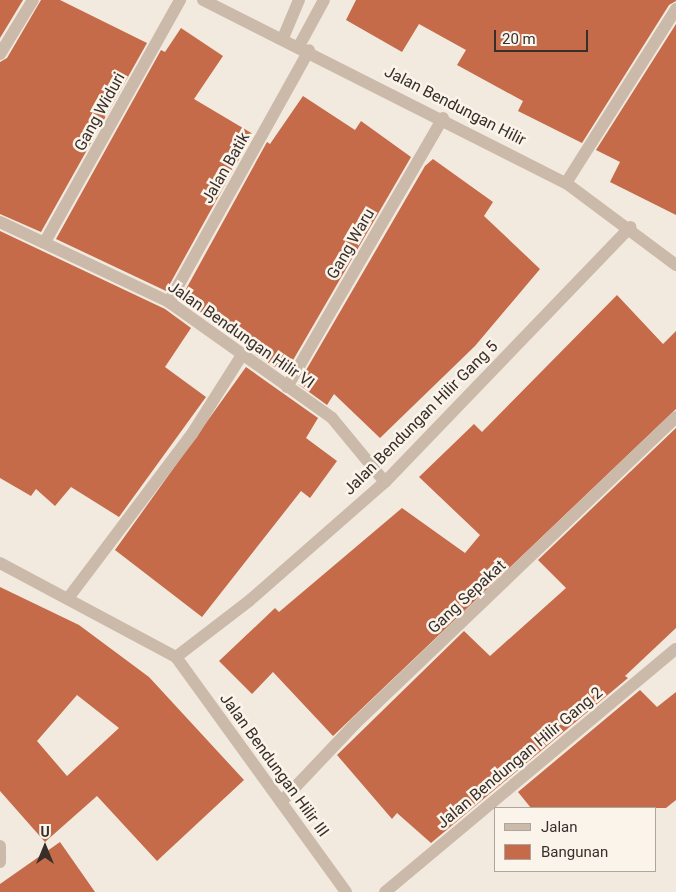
<!DOCTYPE html>
<html>
<head>
<meta charset="utf-8">
<style>
  body { margin:0 }
  #map { position:relative; width:676px; height:892px; overflow:hidden; background:#f3eadf; font-family:Roboto,sans-serif }
  div>[style] { position:absolute }
  [style*='--x'] { left:calc(var(--x)*1px); top:calc(var(--y)*1px); width:calc(var(--w)*1px); rotate:calc(var(--a)*1deg) }
  .building>* { inset:0; background:#c56b4a }
  .service>* { height:12px; margin:-6px; padding:0 6px; transform-origin:6px; border-radius:6px; background:#cbbaaa }
  .minor>* { height:12px; margin:-6px; padding:0 6px; transform-origin:6px; border-radius:6px; background:#cbbaaa }
  .tertiary>* { height:12px; margin:-6px; padding:0 6px; transform-origin:6px; border-radius:6px; background:#cbbaaa }
  span { translate:-50% -50%; white-space:nowrap; text-align:center; line-height:1.15; -webkit-text-stroke:5px #faf4eb; paint-order:stroke }
  .street-label { font-size:16px; color:#392f2a }
  .legend { position:absolute; left:494px; top:807px; width:162px; height:65px; box-sizing:border-box; background:#faf4eb; border:1px solid #ada59e; margin:0; padding:6px 9px; list-style:none; font-size:15px; color:#392f2a }
  .legend li { display:flex; align-items:center; gap:10px; height:25px }
  .legend b { width:25px; border:1px solid #ada59e }
  .north { position:absolute; left:20px; top:822px; width:50px; height:50px; -webkit-text-stroke:4px #faf4eb; paint-order:stroke; rotate:0deg; font-size:14px; font-weight:700; line-height:20px; text-align:center; color:#392f2a }
  .north::after { content:''; display:block; margin:auto; width:18px; height:22px; background:#392f2a; clip-path:polygon(50% 0,100% 100%,50% 72%,0 100%) }
  .scale { position:absolute; left:494px; top:30px; width:94px; height:22px; box-sizing:border-box; border:2px solid #392f2a; border-top:0; padding-left:6px; font-size:15px; line-height:18px; white-space:nowrap; color:#392f2a; -webkit-text-stroke:4px #faf4eb; paint-order:stroke }
</style>
</head>
<body>
<div id="map">
  <div class="building">
    <div style="clip-path:polygon(0 0,23px 0,0 38px)"></div>
    <div style="clip-path:polygon(41px 0,60px 0,147px 43px,41px 232px,0 214px,0 62px,7px 58px)"></div>
    <div style="clip-path:polygon(356px 0,676px 0,676px 1px,669px 5px,582px 143px,518px 111px,523px 101px,457px 65px,466px 50px,419px 24px,402px 52px,346px 20px)"></div>
    <div style="clip-path:polygon(676px 24px,676px 215px,610px 182px,620px 162px,596px 150px)"></div>
    <div style="clip-path:polygon(181px 28px,223px 56px,194px 99px,253px 134px,166px 291px,56px 239px,161px 50px,165px 52px)"></div>
    <div style="clip-path:polygon(303px 96px,355px 130px,361px 121px,411px 157px,285px 374px,255px 354px,260px 347px,180px 300px,267px 142px,270px 144px)"></div>
    <div style="clip-path:polygon(433px 159px,493px 202px,484px 216px,540px 269px,475px 346px,380px 438px,334px 394px,327px 405px,298px 384px,425px 166px)"></div>
    <div style="clip-path:polygon(0 231px,165px 309px,191px 328px,165px 367px,206px 397px,119px 517px,71px 487px,55px 506px,36px 489px,31px 496px,0 478px)"></div>
    <div style="clip-path:polygon(617px 295px,663px 344px,676px 331px,676px 409px,333px 736px,273px 672px,252px 694px,219px 661px,275px 608px,279px 612px,402px 508px,465px 553px,480px 535px,419px 477px,474px 424px,482px 432px)"></div>
    <div style="clip-path:polygon(246px 367px,318px 418px,306px 438px,337px 461px,310px 498px,301px 491px,202px 617px,115px 550px)"></div>
    <div style="clip-path:polygon(676px 428px,676px 628px,625px 676px,628px 678px,431px 843px,397px 813px,392px 819px,337px 755px,464px 631px,490px 656px,566px 588px,538px 560px)"></div>
    <div style="clip-path:polygon(evenodd,0 587px,79px 625px,149px 677px,244px 780px,157px 861px,97px 796px,45px 842px,0 791px,0 587px,77px 695px,119px 728px,67px 776px,37px 741px,77px 695px)"></div>
    <div style="clip-path:polygon(640px 690px,657px 707px,676px 692px,676px 800px,666px 808px,531px 808px,518px 792px)"></div>
    <div style="clip-path:polygon(60px 842px,95px 892px,0 892px,0 884px)"></div>
  </div>
  <div class="service">
    <div style="--x:283;--y:38;--w:41;--a:-67.2"></div>
  </div>
  <div class="minor">
    <div style="--x:299;--y:46;--w:52;--a:-61.5"></div>
    <div style="--x:0;--y:54;--w:63;--a:-58.6"></div>
    <div style="--x:566;--y:183;--w:206;--a:-57.7"></div>
    <div style="--x:0;--y:222;--w:187;--a:25.3"></div>
    <div style="--x:169;--y:302;--w:200;--a:35.4"></div>
    <div style="--x:332;--y:418;--w:83;--a:50.4"></div>
    <div style="--x:46;--y:240;--w:275;--a:-60.8"></div>
    <div style="--x:169;--y:302;--w:288;--a:-60.9"></div>
    <div style="--x:287;--y:387;--w:311;--a:-59.9"></div>
    <div style="--x:69;--y:597;--w:204;--a:-53"></div>
    <div style="--x:192;--y:434;--w:93;--a:-57.7"></div>
    <div style="--x:176;--y:657;--w:92;--a:-37.5"></div>
    <div style="--x:249;--y:601;--w:181;--a:-41.2"></div>
    <div style="--x:385;--y:482;--w:354;--a:-46.1"></div>
    <div style="--x:281;--y:802;--w:109;--a:-46.5"></div>
    <div style="--x:356;--y:723;--w:443;--a:-43.7"></div>
    <div style="--x:0;--y:846;--w:16;--a:90"></div>
    <div style="--x:385;--y:892;--w:379;--a:-39.9"></div>
  </div>
  <div class="tertiary">
    <div style="--x:203;--y:0;--w:407;--a:26.8"></div>
    <div style="--x:566;--y:183;--w:137;--a:36.7"></div>
    <div style="--x:0;--y:563;--w:200;--a:28.1"></div>
    <div style="--x:176;--y:657;--w:290;--a:54.1"></div>
  </div>
  <div class="street-label">
    <span style="left:455px;top:106px;rotate:27deg">Jalan Bendungan Hilir</span>
    <span style="left:100px;top:112px;rotate:-61deg">Gang Widuri</span>
    <span style="left:226px;top:168px;rotate:-60deg">Jalan Batik</span>
    <span style="left:351px;top:244px;rotate:-60deg">Gang Waru</span>
    <span style="left:241px;top:335px;rotate:35deg">Jalan Bendungan Hilir VI</span>
    <span style="left:421px;top:418px;rotate:-45deg">Jalan Bendungan Hilir Gang 5</span>
    <span style="left:467px;top:597px;rotate:-43deg">Gang Sepakat</span>
    <span style="left:520px;top:758px;rotate:-40deg">Jalan Bendungan Hilir Gang 2</span>
    <span style="left:274px;top:765px;rotate:54deg">Jalan Bendungan Hilir III</span>
  </div>
  <ul class="legend">
  <li><b style="height:6px;background:#cbbaaa"></b>Jalan</li>
  <li><b style="height:14px;background:#c56b4a"></b>Bangunan</li>
  </ul>
  <div class="north">U</div>
  <div class="scale">20 m</div>
</div>
</body>
</html>
